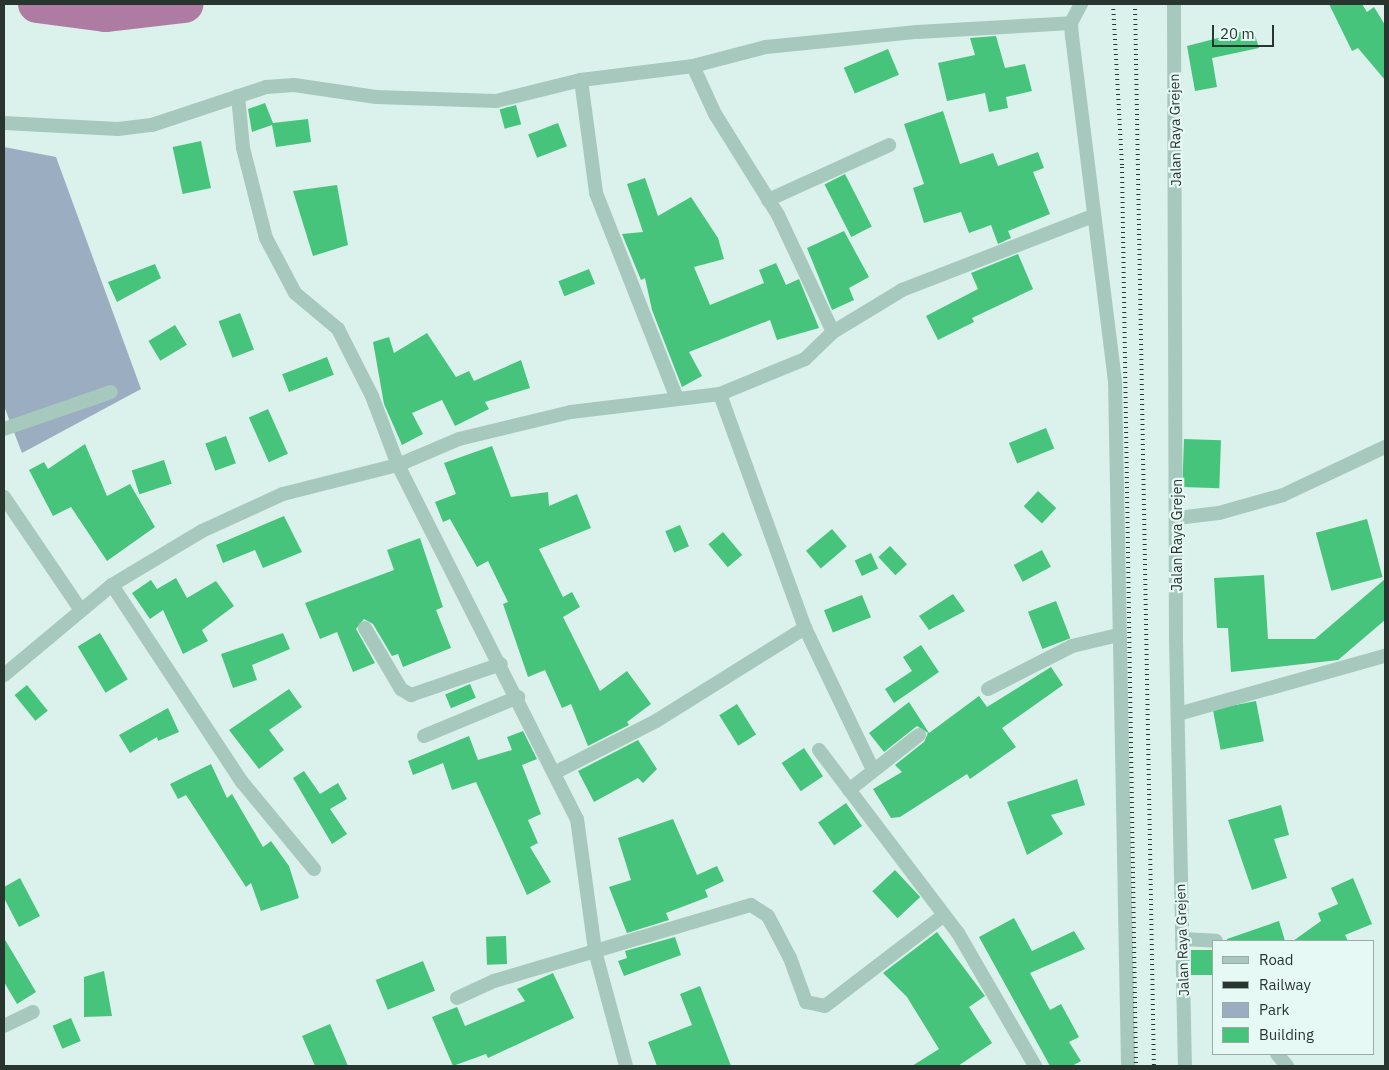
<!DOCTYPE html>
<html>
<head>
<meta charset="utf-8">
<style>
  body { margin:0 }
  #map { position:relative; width:1389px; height:1070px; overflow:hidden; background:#dbf1eb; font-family:"IBM Plex Sans",sans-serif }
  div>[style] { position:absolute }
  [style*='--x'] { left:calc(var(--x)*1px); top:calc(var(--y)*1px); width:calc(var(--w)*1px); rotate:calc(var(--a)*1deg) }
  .green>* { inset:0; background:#9badc0 }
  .river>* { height:38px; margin:-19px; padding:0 19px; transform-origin:19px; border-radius:19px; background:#ae7ba2 }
  .building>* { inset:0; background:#47c47c; transform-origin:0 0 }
  .minor>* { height:14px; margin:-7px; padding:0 7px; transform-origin:7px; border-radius:7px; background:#a7c9bd }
  .rail>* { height:4px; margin-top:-2px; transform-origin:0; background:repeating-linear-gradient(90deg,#28362f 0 1px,transparent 0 5px) }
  span { translate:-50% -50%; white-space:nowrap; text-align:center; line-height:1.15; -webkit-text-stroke:4.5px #e7f9f4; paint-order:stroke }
  .street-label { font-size:14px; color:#28362f }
  .frame { position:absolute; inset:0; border:5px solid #28362f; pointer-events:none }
  .legend { position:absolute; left:1212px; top:940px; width:162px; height:115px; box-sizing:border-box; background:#e7f9f4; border:1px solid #9baba5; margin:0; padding:6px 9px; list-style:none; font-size:15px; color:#28362f }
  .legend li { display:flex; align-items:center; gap:10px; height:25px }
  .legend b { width:25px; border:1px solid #9baba5 }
  .scale { position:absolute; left:1212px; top:25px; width:62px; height:22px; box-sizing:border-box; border:2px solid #28362f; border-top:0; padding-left:6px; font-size:15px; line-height:18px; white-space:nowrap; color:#28362f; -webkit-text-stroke:4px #e7f9f4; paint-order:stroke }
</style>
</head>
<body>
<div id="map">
  <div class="green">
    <div style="clip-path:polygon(4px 147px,56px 157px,141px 389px,22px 453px,4px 406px)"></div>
  </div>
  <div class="river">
    <div style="--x:37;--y:4;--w:69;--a:7.5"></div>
    <div style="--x:105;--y:13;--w:80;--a:-6.5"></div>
  </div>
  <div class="building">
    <div style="clip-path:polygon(1329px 4px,1362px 4px,1367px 12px,1374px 7px,1385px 25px,1385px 80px,1358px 48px,1352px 51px)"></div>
    <div style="clip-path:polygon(1253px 29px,1259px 48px,1212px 58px,1217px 87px,1195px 91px,1187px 46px)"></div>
    <div style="clip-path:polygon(996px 36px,1005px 68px,1025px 64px,1032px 91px,1006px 97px,1008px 108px,989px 112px,985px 93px,947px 101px,938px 63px,975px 55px,970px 38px)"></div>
    <div style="left:888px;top:49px;width:28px;height:48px;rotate:67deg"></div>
    <div style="clip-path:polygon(265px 103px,273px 123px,308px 119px,311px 142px,276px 147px,272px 125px,252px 132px,248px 109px)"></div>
    <div style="left:516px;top:105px;width:20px;height:17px;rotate:75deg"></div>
    <div style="clip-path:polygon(943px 111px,960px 164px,993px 153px,998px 166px,1038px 152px,1044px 168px,1033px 172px,1050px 214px,1008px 231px,1011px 238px,998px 244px,991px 225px,969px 233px,961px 212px,924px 223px,913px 188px,924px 184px,904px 124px)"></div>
    <div style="left:558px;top:123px;width:25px;height:32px;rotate:69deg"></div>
    <div style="left:201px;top:141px;width:48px;height:29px;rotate:78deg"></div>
    <div style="left:845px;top:174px;width:59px;height:23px;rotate:63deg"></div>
    <div style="clip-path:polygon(645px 178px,658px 216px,691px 197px,718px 238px,724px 259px,694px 267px,710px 305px,764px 283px,759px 270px,776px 263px,786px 285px,799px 279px,819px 328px,777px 340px,770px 320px,689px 352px,702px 376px,682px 387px,652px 310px,645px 278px,641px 280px,622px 234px,643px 232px,627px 184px)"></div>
    <div style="clip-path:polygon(337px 185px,348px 245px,313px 256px,293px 191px)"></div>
    <div style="clip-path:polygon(844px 231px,869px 277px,849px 288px,854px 300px,832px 310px,807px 248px)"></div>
    <div style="clip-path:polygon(1018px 254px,1033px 289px,972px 318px,974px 322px,938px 340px,926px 316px,978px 289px,971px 273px)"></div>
    <div style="clip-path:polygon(155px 264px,161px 278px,117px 302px,108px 282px)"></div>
    <div style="left:589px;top:269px;width:16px;height:33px;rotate:68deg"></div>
    <div style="left:240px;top:313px;width:39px;height:23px;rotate:69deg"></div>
    <div style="left:175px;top:325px;width:23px;height:31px;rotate:59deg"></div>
    <div style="clip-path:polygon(427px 333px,456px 377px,469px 371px,474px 381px,521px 360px,530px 388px,485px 402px,489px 409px,455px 426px,442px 400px,412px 413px,423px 434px,402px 445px,384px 404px,373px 342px,389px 337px,394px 353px)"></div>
    <div style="left:327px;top:357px;width:19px;height:48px;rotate:69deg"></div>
    <div style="left:268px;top:409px;width:49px;height:21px;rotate:66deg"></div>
    <div style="left:1046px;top:428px;width:22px;height:40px;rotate:68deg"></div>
    <div style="left:226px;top:436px;width:29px;height:22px;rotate:70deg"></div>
    <div style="left:1184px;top:439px;width:37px;height:48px;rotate:2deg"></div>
    <div style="clip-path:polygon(85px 444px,107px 496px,130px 484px,155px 527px,107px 561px,71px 507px,53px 516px,29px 470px,44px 462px,48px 469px)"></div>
    <div style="clip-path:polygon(492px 446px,511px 497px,548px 492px,549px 506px,577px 494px,591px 528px,539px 549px,563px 597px,572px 592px,580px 607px,563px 617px,600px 691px,627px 671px,651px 704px,627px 722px,629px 725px,588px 746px,571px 704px,562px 708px,545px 670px,528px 677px,503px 604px,508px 602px,488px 561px,477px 567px,450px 519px,443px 522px,435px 502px,456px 494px,444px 463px)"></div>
    <div style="left:164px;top:460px;width:25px;height:34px;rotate:72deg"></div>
    <div style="left:1038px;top:491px;width:25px;height:21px;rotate:43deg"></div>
    <div style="clip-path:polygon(284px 516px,302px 552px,263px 568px,255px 550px,223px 563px,216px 545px)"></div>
    <div style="left:1367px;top:519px;width:60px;height:53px;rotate:75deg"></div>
    <div style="left:680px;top:525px;width:23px;height:16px;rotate:67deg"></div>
    <div style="left:832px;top:529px;width:23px;height:34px;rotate:50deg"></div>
    <div style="left:723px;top:532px;width:30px;height:19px;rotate:50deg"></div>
    <div style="clip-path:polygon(420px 538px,443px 607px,436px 610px,451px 648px,403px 667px,398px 654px,392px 656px,373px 624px,364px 619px,356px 629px,375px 663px,353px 672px,337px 632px,320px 639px,305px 603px,394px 570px,387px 550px)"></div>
    <div style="left:890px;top:546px;width:25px;height:16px;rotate:47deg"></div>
    <div style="left:1042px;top:550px;width:19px;height:32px;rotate:62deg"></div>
    <div style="left:871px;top:553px;width:17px;height:18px;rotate:65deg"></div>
    <div style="clip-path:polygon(1264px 575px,1268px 639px,1315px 639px,1385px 579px,1385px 620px,1338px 660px,1231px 672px,1228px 628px,1217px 628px,1214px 578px)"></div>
    <div style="clip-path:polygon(176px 578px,187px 598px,216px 581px,234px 606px,202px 630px,208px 641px,183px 654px,163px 610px,150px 619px,132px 593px,151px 580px,157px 589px)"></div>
    <div style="clip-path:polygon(953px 594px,965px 611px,929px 630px,919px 616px)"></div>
    <div style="left:862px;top:595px;width:24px;height:41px;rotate:68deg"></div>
    <div style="left:1056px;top:601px;width:40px;height:30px;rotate:69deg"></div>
    <div style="left:100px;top:633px;width:54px;height:26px;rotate:59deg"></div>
    <div style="clip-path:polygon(283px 633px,290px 649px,252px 665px,257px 680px,233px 688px,221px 654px)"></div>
    <div style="clip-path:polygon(921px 645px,939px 672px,894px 703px,885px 689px,912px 671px,903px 657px)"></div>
    <div style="clip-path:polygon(1051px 667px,1063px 685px,1002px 728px,1016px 747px,970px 779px,967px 774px,900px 817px,891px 818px,873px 789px,902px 772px,895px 765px,924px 742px,928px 733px,917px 726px,884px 752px,869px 733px,909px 702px,929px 733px,979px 696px,987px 707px)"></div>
    <div style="left:470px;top:684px;width:15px;height:27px;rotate:67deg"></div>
    <div style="left:27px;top:685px;width:33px;height:16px;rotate:51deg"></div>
    <div style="clip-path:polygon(289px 689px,302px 707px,269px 730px,284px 750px,259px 769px,229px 730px)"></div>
    <div style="left:1256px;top:701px;width:41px;height:44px;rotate:79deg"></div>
    <div style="left:737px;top:704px;width:36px;height:21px;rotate:58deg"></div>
    <div style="clip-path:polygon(168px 708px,179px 732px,158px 741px,157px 737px,130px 753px,119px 735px)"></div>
    <div style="clip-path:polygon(523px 731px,537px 759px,522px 765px,541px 814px,528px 820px,538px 843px,530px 847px,551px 882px,527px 895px,476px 782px,452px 790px,443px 763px,413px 775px,408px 761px,469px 736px,478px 760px,512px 750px,507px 737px)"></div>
    <div style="clip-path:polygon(638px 740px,657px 769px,643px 783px,638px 778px,594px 802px,578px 771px)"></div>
    <div style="left:804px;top:748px;width:34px;height:27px;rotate:56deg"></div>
    <div style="clip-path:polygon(211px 764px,227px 798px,232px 794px,263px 847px,271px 841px,289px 866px,299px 898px,261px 911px,251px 883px,246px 887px,186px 795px,178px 799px,170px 784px)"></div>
    <div style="clip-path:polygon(304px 771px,320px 794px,338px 783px,347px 799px,330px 809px,347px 834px,332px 844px,293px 778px)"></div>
    <div style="clip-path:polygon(1077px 779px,1085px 805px,1051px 815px,1063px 834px,1027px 855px,1007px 802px)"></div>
    <div style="left:846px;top:803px;width:28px;height:34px;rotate:55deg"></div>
    <div style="clip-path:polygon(1281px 805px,1289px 835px,1274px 839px,1287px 878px,1252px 890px,1228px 820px)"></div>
    <div style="clip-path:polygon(673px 819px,697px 875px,717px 866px,724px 881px,705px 890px,708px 897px,666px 913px,669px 920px,627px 933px,609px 887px,631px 880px,618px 838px)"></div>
    <div style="left:895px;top:870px;width:37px;height:31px;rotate:47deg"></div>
    <div style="clip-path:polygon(20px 878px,40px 916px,19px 927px,4px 898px,4px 887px)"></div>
    <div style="clip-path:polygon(1353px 878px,1372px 924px,1345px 935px,1348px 941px,1293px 941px,1321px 921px,1318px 913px,1338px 904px,1331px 888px)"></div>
    <div style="clip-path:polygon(1014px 918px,1032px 951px,1074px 931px,1085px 949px,1030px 973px,1050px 1010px,1061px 1004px,1079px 1037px,1069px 1042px,1081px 1061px,1072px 1066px,1050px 1066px,979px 937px)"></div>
    <div style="clip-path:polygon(1279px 921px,1285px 941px,1227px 941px,1227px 939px)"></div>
    <div style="clip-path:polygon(937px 932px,985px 996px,969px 1007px,992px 1043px,958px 1066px,912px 1066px,939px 1049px,907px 997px,883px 973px)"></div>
    <div style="left:506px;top:936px;width:28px;height:20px;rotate:88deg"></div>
    <div style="clip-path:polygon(675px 937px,681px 955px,624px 976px,618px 961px,627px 958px,625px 951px)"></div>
    <div style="clip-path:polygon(4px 938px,36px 992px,17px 1004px,4px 982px)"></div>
    <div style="left:1213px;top:950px;width:25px;height:22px;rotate:90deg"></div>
    <div style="left:423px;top:961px;width:32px;height:51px;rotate:68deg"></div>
    <div style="clip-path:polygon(104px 971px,112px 1016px,84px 1017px,84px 977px)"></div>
    <div style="clip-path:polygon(553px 973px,574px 1018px,488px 1058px,486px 1054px,453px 1066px,432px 1017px,457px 1007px,465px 1026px,525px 1001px,517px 989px)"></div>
    <div style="clip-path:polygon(700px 986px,731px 1066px,657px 1066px,648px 1042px,692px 1025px,680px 994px)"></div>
    <div style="left:71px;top:1018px;width:25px;height:20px;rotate:67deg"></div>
    <div style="clip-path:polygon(330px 1024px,348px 1066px,315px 1066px,302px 1036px)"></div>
  </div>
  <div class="minor">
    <div style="--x:1081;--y:4;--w:21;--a:118"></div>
    <div style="--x:1071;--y:23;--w:13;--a:86"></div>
    <div style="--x:1072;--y:36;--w:348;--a:82.9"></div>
    <div style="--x:1115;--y:381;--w:685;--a:88.91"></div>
    <div style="--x:1174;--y:4;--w:636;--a:89.82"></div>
    <div style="--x:1176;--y:640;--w:426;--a:88.8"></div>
    <div style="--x:693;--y:66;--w:53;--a:65.4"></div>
    <div style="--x:715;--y:114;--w:119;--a:58"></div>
    <div style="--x:778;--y:215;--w:129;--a:64.8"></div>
    <div style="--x:581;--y:80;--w:114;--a:82.4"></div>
    <div style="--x:596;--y:193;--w:221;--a:68.5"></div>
    <div style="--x:238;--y:96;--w:52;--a:84.5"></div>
    <div style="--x:243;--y:148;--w:93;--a:75.7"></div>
    <div style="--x:266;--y:238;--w:62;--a:62.2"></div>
    <div style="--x:295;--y:293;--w:56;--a:39.9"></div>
    <div style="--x:338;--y:329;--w:75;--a:63.1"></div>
    <div style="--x:372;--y:396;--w:74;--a:69.4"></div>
    <div style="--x:398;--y:465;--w:397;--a:63.2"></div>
    <div style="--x:577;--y:819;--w:133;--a:82.2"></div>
    <div style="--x:595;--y:951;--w:119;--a:74.9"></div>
    <div style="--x:4;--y:123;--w:114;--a:3"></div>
    <div style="--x:118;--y:129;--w:34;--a:-7"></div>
    <div style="--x:152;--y:125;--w:120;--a:-18.4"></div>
    <div style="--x:266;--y:87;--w:28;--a:-4"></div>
    <div style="--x:294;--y:85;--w:83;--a:8.3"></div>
    <div style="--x:376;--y:97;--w:120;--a:1.9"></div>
    <div style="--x:496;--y:101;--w:88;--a:-13.9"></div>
    <div style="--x:581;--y:80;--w:113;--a:-7.1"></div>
    <div style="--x:693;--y:66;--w:75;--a:-14.6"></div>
    <div style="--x:766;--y:47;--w:152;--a:-5.7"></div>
    <div style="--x:917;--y:32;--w:154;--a:-3.3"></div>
    <div style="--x:768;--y:200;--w:133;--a:-24.4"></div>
    <div style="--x:4;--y:429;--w:113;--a:-19.1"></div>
    <div style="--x:4;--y:497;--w:135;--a:55.8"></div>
    <div style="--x:1177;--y:518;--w:42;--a:-6.8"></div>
    <div style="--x:1219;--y:513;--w:66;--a:-15.7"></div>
    <div style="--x:1283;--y:495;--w:113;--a:-25.2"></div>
    <div style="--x:112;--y:585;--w:236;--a:56.6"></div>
    <div style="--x:242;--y:782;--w:113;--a:50.4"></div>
    <div style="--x:365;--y:628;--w:71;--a:59.5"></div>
    <div style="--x:401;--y:689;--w:12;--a:31"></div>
    <div style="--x:411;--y:695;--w:95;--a:-19"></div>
    <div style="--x:805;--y:628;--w:157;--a:64.4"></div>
    <div style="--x:4;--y:675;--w:141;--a:-39.8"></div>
    <div style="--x:112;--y:585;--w:105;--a:-31"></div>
    <div style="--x:202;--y:531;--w:89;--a:-24.6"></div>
    <div style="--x:283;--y:494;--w:119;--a:-14.2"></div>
    <div style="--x:398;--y:465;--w:66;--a:-23.1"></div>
    <div style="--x:459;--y:439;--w:115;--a:-13.6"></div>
    <div style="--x:571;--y:412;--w:150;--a:-6.9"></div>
    <div style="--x:720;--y:394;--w:92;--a:-22.4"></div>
    <div style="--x:805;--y:359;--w:39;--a:-44"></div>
    <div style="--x:833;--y:332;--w:81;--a:-31.3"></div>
    <div style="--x:902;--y:290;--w:205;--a:-21.2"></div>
    <div style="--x:988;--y:689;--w:94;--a:-27.1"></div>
    <div style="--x:1072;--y:646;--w:47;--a:-13.4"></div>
    <div style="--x:1178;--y:714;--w:215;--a:-15.7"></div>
    <div style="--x:424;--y:736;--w:102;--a:-22.5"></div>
    <div style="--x:819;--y:750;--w:230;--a:52.8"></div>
    <div style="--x:958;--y:933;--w:154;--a:59.9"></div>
    <div style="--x:554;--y:773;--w:114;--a:-27"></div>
    <div style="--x:656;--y:721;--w:176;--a:-32"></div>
    <div style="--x:805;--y:628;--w:249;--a:-110"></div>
    <div style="--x:849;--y:790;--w:89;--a:-38.2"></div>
    <div style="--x:1182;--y:939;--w:34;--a:3"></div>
    <div style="--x:457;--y:998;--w:41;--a:-24.7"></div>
    <div style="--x:494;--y:981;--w:268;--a:-16.5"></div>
    <div style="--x:751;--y:905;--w:20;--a:33"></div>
    <div style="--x:768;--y:916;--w:47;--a:62.4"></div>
    <div style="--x:790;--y:958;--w:47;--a:70"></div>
    <div style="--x:806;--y:1002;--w:19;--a:12"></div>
    <div style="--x:825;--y:1006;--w:150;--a:-37.4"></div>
    <div style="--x:4;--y:1026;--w:32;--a:-26"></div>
    <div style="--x:1277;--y:1054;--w:16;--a:50"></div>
  </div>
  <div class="rail">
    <div style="--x:1113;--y:4;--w:163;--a:86.8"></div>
    <div style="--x:1122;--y:167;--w:899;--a:89.11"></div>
    <div style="--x:1135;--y:4;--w:1062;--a:88.98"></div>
  </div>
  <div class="street-label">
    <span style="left:1175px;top:130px;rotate:-91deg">Jalan Raya Grejen</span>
    <span style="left:1177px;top:535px;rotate:-90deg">Jalan Raya Grejen</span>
    <span style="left:1182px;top:940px;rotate:-92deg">Jalan Raya Grejen</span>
  </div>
  <div class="frame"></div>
  <ul class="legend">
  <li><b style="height:6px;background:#a7c9bd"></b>Road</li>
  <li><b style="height:6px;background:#28362f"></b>Railway</li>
  <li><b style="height:14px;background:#9badc0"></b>Park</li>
  <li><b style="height:14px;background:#47c47c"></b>Building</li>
  </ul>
  <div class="scale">20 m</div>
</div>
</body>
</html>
